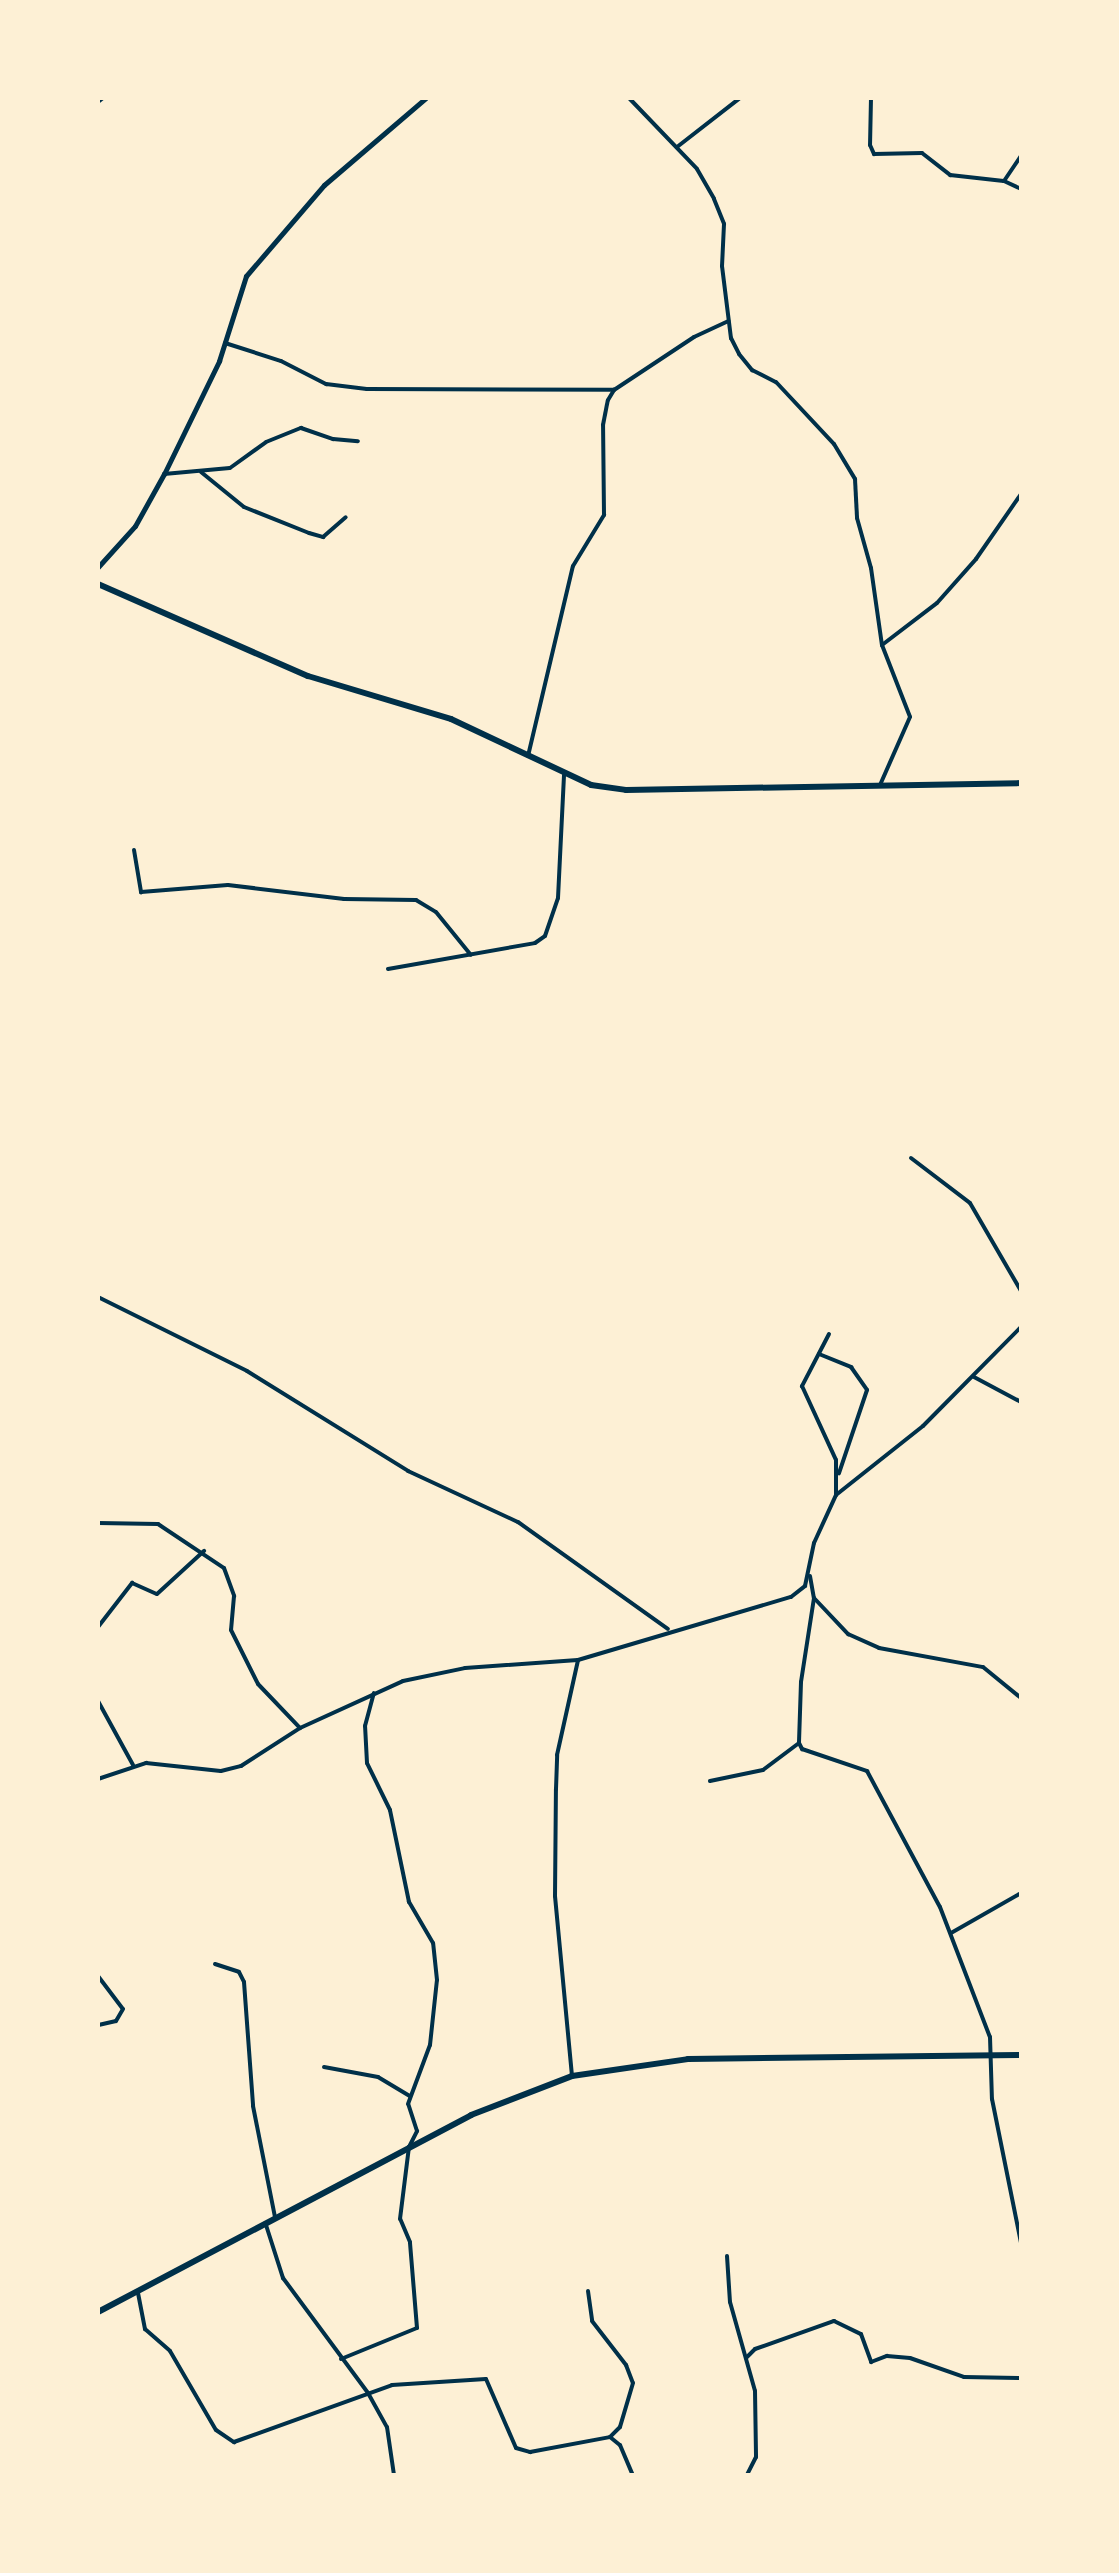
<!DOCTYPE html>
<html>
<head>
<meta charset="utf-8">
<style>
  body { margin:0 }
  #map { position:relative; width:1119px; height:2573px; overflow:hidden; background:#fdf0d5; font-family:Quicksand,sans-serif }
  div>[style] { position:absolute }
  [style*='--x'] { left:calc(var(--x)*1px); top:calc(var(--y)*1px); width:calc(var(--w)*1px); rotate:calc(var(--a)*1deg) }
  .minor>* { height:4px; margin:-2px; padding:0 2px; transform-origin:2px; border-radius:2px; background:#003049 }
  .tertiary>* { height:5px; margin:-2.5px; padding:0 2.5px; transform-origin:2.5px; border-radius:2.5px; background:#003049 }
  .secondary>* { height:6px; margin:-3px; padding:0 3px; transform-origin:3px; border-radius:3px; background:#003049 }
  span { translate:-50% -50%; white-space:nowrap; text-align:center; line-height:1.15; -webkit-text-stroke:6px #fdf0d5; paint-order:stroke }
  .frame { position:absolute; inset:0; border:100px solid #fdf0d5; pointer-events:none }
</style>
</head>
<body>
<div id="map">
  <div class="minor">
    <div style="--x:629;--y:98;--w:98;--a:46.2"></div>
    <div style="--x:697;--y:169;--w:34;--a:60"></div>
    <div style="--x:714;--y:199;--w:27;--a:68"></div>
    <div style="--x:724;--y:224;--w:42;--a:92.7"></div>
    <div style="--x:722;--y:266;--w:73;--a:82.9"></div>
    <div style="--x:731;--y:338;--w:18;--a:63"></div>
    <div style="--x:739;--y:354;--w:21;--a:51"></div>
    <div style="--x:752;--y:370;--w:27;--a:27"></div>
    <div style="--x:776;--y:382;--w:85;--a:46.9"></div>
    <div style="--x:834;--y:444;--w:41;--a:59"></div>
    <div style="--x:855;--y:479;--w:39;--a:87"></div>
    <div style="--x:857;--y:518;--w:52;--a:74.4"></div>
    <div style="--x:871;--y:568;--w:78;--a:81.9"></div>
    <div style="--x:882;--y:645;--w:77;--a:68.7"></div>
    <div style="--x:910;--y:717;--w:74;--a:113.8"></div>
    <div style="--x:871;--y:98;--w:47;--a:91.2"></div>
    <div style="--x:870;--y:145;--w:10;--a:66"></div>
    <div style="--x:874;--y:154;--w:48;--a:-1.2"></div>
    <div style="--x:922;--y:153;--w:36;--a:38"></div>
    <div style="--x:950;--y:175;--w:54;--a:6.3"></div>
    <div style="--x:1004;--y:181;--w:19;--a:25"></div>
    <div style="--x:98;--y:102;--w:6;--a:-39"></div>
    <div style="--x:677;--y:147;--w:80;--a:-37.9"></div>
    <div style="--x:1004;--y:181;--w:30;--a:-56"></div>
    <div style="--x:225;--y:343;--w:59;--a:17.8"></div>
    <div style="--x:281;--y:361;--w:51;--a:27.1"></div>
    <div style="--x:326;--y:384;--w:41;--a:7"></div>
    <div style="--x:367;--y:389;--w:247;--a:0.2"></div>
    <div style="--x:201;--y:472;--w:55;--a:39.1"></div>
    <div style="--x:244;--y:507;--w:70;--a:21.8"></div>
    <div style="--x:309;--y:533;--w:15;--a:16"></div>
    <div style="--x:323;--y:537;--w:30;--a:-41"></div>
    <div style="--x:164;--y:474;--w:66;--a:-5.2"></div>
    <div style="--x:230;--y:468;--w:44;--a:-35.8"></div>
    <div style="--x:266;--y:442;--w:38;--a:-22"></div>
    <div style="--x:301;--y:428;--w:34;--a:19"></div>
    <div style="--x:333;--y:439;--w:25;--a:5"></div>
    <div style="--x:882;--y:645;--w:69;--a:-37.4"></div>
    <div style="--x:937;--y:603;--w:59;--a:-48.4"></div>
    <div style="--x:976;--y:559;--w:79;--a:-55.3"></div>
    <div style="--x:528;--y:756;--w:195;--a:-76.7"></div>
    <div style="--x:573;--y:566;--w:60;--a:-58.7"></div>
    <div style="--x:604;--y:515;--w:90;--a:-90.6"></div>
    <div style="--x:603;--y:425;--w:25;--a:-79"></div>
    <div style="--x:608;--y:400;--w:12;--a:-59"></div>
    <div style="--x:614;--y:390;--w:96;--a:-33.5"></div>
    <div style="--x:694;--y:337;--w:38;--a:-25"></div>
    <div style="--x:134;--y:850;--w:43;--a:80.5"></div>
    <div style="--x:141;--y:892;--w:87;--a:-4.6"></div>
    <div style="--x:228;--y:885;--w:117;--a:6.9"></div>
    <div style="--x:344;--y:899;--w:72;--a:0.8"></div>
    <div style="--x:416;--y:900;--w:23;--a:31"></div>
    <div style="--x:436;--y:912;--w:55;--a:50.9"></div>
    <div style="--x:388;--y:969;--w:149;--a:-10"></div>
    <div style="--x:535;--y:943;--w:12;--a:-35"></div>
    <div style="--x:545;--y:936;--w:40;--a:-71.1"></div>
    <div style="--x:558;--y:898;--w:123;--a:-87.2"></div>
    <div style="--x:911;--y:1158;--w:74;--a:37.3"></div>
    <div style="--x:970;--y:1203;--w:102;--a:59.9"></div>
    <div style="--x:98;--y:1297;--w:166;--a:26.4"></div>
    <div style="--x:247;--y:1371;--w:190;--a:31.8"></div>
    <div style="--x:408;--y:1471;--w:121;--a:24.9"></div>
    <div style="--x:518;--y:1522;--w:184;--a:35.5"></div>
    <div style="--x:829;--y:1334;--w:59;--a:117.4"></div>
    <div style="--x:802;--y:1386;--w:81;--a:65.3"></div>
    <div style="--x:836;--y:1460;--w:35;--a:90"></div>
    <div style="--x:819;--y:1354;--w:35;--a:22"></div>
    <div style="--x:851;--y:1367;--w:28;--a:55"></div>
    <div style="--x:867;--y:1390;--w:88;--a:108.6"></div>
    <div style="--x:974;--y:1377;--w:53;--a:28"></div>
    <div style="--x:98;--y:1523;--w:60;--a:1"></div>
    <div style="--x:158;--y:1524;--w:79;--a:33.7"></div>
    <div style="--x:224;--y:1568;--w:30;--a:70"></div>
    <div style="--x:234;--y:1596;--w:34;--a:95"></div>
    <div style="--x:231;--y:1630;--w:60;--a:63.4"></div>
    <div style="--x:258;--y:1684;--w:61;--a:46.3"></div>
    <div style="--x:810;--y:1576;--w:22;--a:80"></div>
    <div style="--x:814;--y:1598;--w:50;--a:46.6"></div>
    <div style="--x:848;--y:1634;--w:34;--a:24"></div>
    <div style="--x:879;--y:1648;--w:106;--a:10.4"></div>
    <div style="--x:983;--y:1667;--w:49;--a:39.2"></div>
    <div style="--x:814;--y:1598;--w:85;--a:98.8"></div>
    <div style="--x:801;--y:1682;--w:61;--a:91.9"></div>
    <div style="--x:799;--y:1743;--w:7;--a:63"></div>
    <div style="--x:802;--y:1749;--w:69;--a:18.7"></div>
    <div style="--x:867;--y:1771;--w:154;--a:61.8"></div>
    <div style="--x:940;--y:1907;--w:139;--a:69"></div>
    <div style="--x:990;--y:2037;--w:62;--a:88.2"></div>
    <div style="--x:992;--y:2099;--w:147;--a:78.6"></div>
    <div style="--x:98;--y:1627;--w:56;--a:-52.3"></div>
    <div style="--x:132;--y:1583;--w:27;--a:24"></div>
    <div style="--x:157;--y:1594;--w:64;--a:-42.5"></div>
    <div style="--x:98;--y:1701;--w:73;--a:61.3"></div>
    <div style="--x:98;--y:1779;--w:51;--a:-18.4"></div>
    <div style="--x:146;--y:1763;--w:75;--a:6.1"></div>
    <div style="--x:221;--y:1771;--w:21;--a:-14"></div>
    <div style="--x:241;--y:1766;--w:70;--a:-32.8"></div>
    <div style="--x:300;--y:1728;--w:113;--a:-24.5"></div>
    <div style="--x:403;--y:1681;--w:63;--a:-11.8"></div>
    <div style="--x:465;--y:1668;--w:113;--a:-4"></div>
    <div style="--x:578;--y:1660;--w:222;--a:-16.5"></div>
    <div style="--x:791;--y:1597;--w:18;--a:-38"></div>
    <div style="--x:805;--y:1586;--w:44;--a:-78.2"></div>
    <div style="--x:814;--y:1543;--w:53;--a:-65.4"></div>
    <div style="--x:836;--y:1495;--w:111;--a:-38.4"></div>
    <div style="--x:923;--y:1426;--w:139;--a:-45.3"></div>
    <div style="--x:710;--y:1781;--w:54;--a:-11.7"></div>
    <div style="--x:763;--y:1770;--w:45;--a:-36.9"></div>
    <div style="--x:951;--y:1933;--w:81;--a:-29.7"></div>
    <div style="--x:215;--y:1964;--w:25;--a:18"></div>
    <div style="--x:239;--y:1972;--w:11;--a:63"></div>
    <div style="--x:244;--y:1982;--w:124;--a:85.8"></div>
    <div style="--x:253;--y:2106;--w:113;--a:78.8"></div>
    <div style="--x:98;--y:1976;--w:41;--a:52.9"></div>
    <div style="--x:123;--y:2009;--w:14;--a:120"></div>
    <div style="--x:116;--y:2021;--w:18;--a:167"></div>
    <div style="--x:324;--y:2067;--w:55;--a:10.5"></div>
    <div style="--x:378;--y:2077;--w:37;--a:31"></div>
    <div style="--x:572;--y:2076;--w:181;--a:-95.4"></div>
    <div style="--x:555;--y:1896;--w:107;--a:-89.5"></div>
    <div style="--x:556;--y:1789;--w:34;--a:-88"></div>
    <div style="--x:557;--y:1755;--w:97;--a:-77.5"></div>
    <div style="--x:266;--y:2225;--w:56;--a:72.2"></div>
    <div style="--x:283;--y:2278;--w:143;--a:53.5"></div>
    <div style="--x:368;--y:2393;--w:39;--a:61"></div>
    <div style="--x:387;--y:2427;--w:49;--a:81.7"></div>
    <div style="--x:727;--y:2256;--w:46;--a:86.3"></div>
    <div style="--x:730;--y:2302;--w:92;--a:74.3"></div>
    <div style="--x:755;--y:2391;--w:66;--a:89.1"></div>
    <div style="--x:756;--y:2457;--w:20;--a:117"></div>
    <div style="--x:588;--y:2291;--w:30;--a:82"></div>
    <div style="--x:592;--y:2321;--w:56;--a:52.3"></div>
    <div style="--x:626;--y:2365;--w:19;--a:69"></div>
    <div style="--x:633;--y:2383;--w:46;--a:106.5"></div>
    <div style="--x:620;--y:2427;--w:14;--a:135"></div>
    <div style="--x:138;--y:2293;--w:37;--a:79"></div>
    <div style="--x:145;--y:2329;--w:33;--a:41"></div>
    <div style="--x:170;--y:2351;--w:91;--a:59.8"></div>
    <div style="--x:216;--y:2430;--w:22;--a:34"></div>
    <div style="--x:234;--y:2442;--w:168;--a:-19.8"></div>
    <div style="--x:392;--y:2385;--w:94;--a:-3.7"></div>
    <div style="--x:486;--y:2379;--w:75;--a:66.5"></div>
    <div style="--x:516;--y:2448;--w:15;--a:16"></div>
    <div style="--x:530;--y:2452;--w:81;--a:-10.6"></div>
    <div style="--x:610;--y:2437;--w:13;--a:39"></div>
    <div style="--x:620;--y:2445;--w:33;--a:67"></div>
    <div style="--x:747;--y:2357;--w:11;--a:-45"></div>
    <div style="--x:755;--y:2349;--w:84;--a:-19.5"></div>
    <div style="--x:834;--y:2321;--w:30;--a:26"></div>
    <div style="--x:861;--y:2334;--w:30;--a:70"></div>
    <div style="--x:871;--y:2362;--w:17;--a:-21"></div>
    <div style="--x:887;--y:2356;--w:23;--a:5"></div>
    <div style="--x:910;--y:2358;--w:57;--a:19.4"></div>
    <div style="--x:964;--y:2377;--w:57;--a:1"></div>
    <div style="--x:341;--y:2359;--w:82;--a:-22.2"></div>
    <div style="--x:417;--y:2328;--w:86;--a:-94.7"></div>
    <div style="--x:410;--y:2242;--w:25;--a:-113"></div>
    <div style="--x:400;--y:2219;--w:73;--a:-82.9"></div>
    <div style="--x:409;--y:2147;--w:18;--a:-63"></div>
    <div style="--x:417;--y:2131;--w:28;--a:-108"></div>
    <div style="--x:408;--y:2104;--w:63;--a:-69.6"></div>
    <div style="--x:430;--y:2045;--w:65;--a:-83.9"></div>
    <div style="--x:437;--y:1980;--w:37;--a:-96"></div>
    <div style="--x:433;--y:1943;--w:48;--a:-120.3"></div>
    <div style="--x:409;--y:1902;--w:94;--a:-101.7"></div>
    <div style="--x:390;--y:1810;--w:52;--a:-116.1"></div>
    <div style="--x:367;--y:1763;--w:37;--a:-93"></div>
    <div style="--x:365;--y:1726;--w:34;--a:-75"></div>
  </div>
  <div class="tertiary">
    <div style="--x:98;--y:567;--w:55;--a:-47.9"></div>
    <div style="--x:135;--y:526;--w:60;--a:-60.9"></div>
    <div style="--x:164;--y:474;--w:126;--a:-64"></div>
    <div style="--x:219;--y:361;--w:89;--a:-72.4"></div>
    <div style="--x:246;--y:276;--w:120;--a:-49.4"></div>
    <div style="--x:324;--y:185;--w:134;--a:-40.5"></div>
  </div>
  <div class="secondary">
    <div style="--x:98;--y:584;--w:229;--a:23.7"></div>
    <div style="--x:308;--y:676;--w:149;--a:16.7"></div>
    <div style="--x:451;--y:719;--w:155;--a:25.2"></div>
    <div style="--x:591;--y:785;--w:35;--a:8"></div>
    <div style="--x:626;--y:790;--w:395;--a:-1"></div>
    <div style="--x:98;--y:2312;--w:422;--a:-27.8"></div>
    <div style="--x:471;--y:2115;--w:108;--a:-21.1"></div>
    <div style="--x:572;--y:2076;--w:117;--a:-8.3"></div>
    <div style="--x:688;--y:2059;--w:333;--a:-0.7"></div>
  </div>
  <div class="frame"></div>
</div>
</body>
</html>
